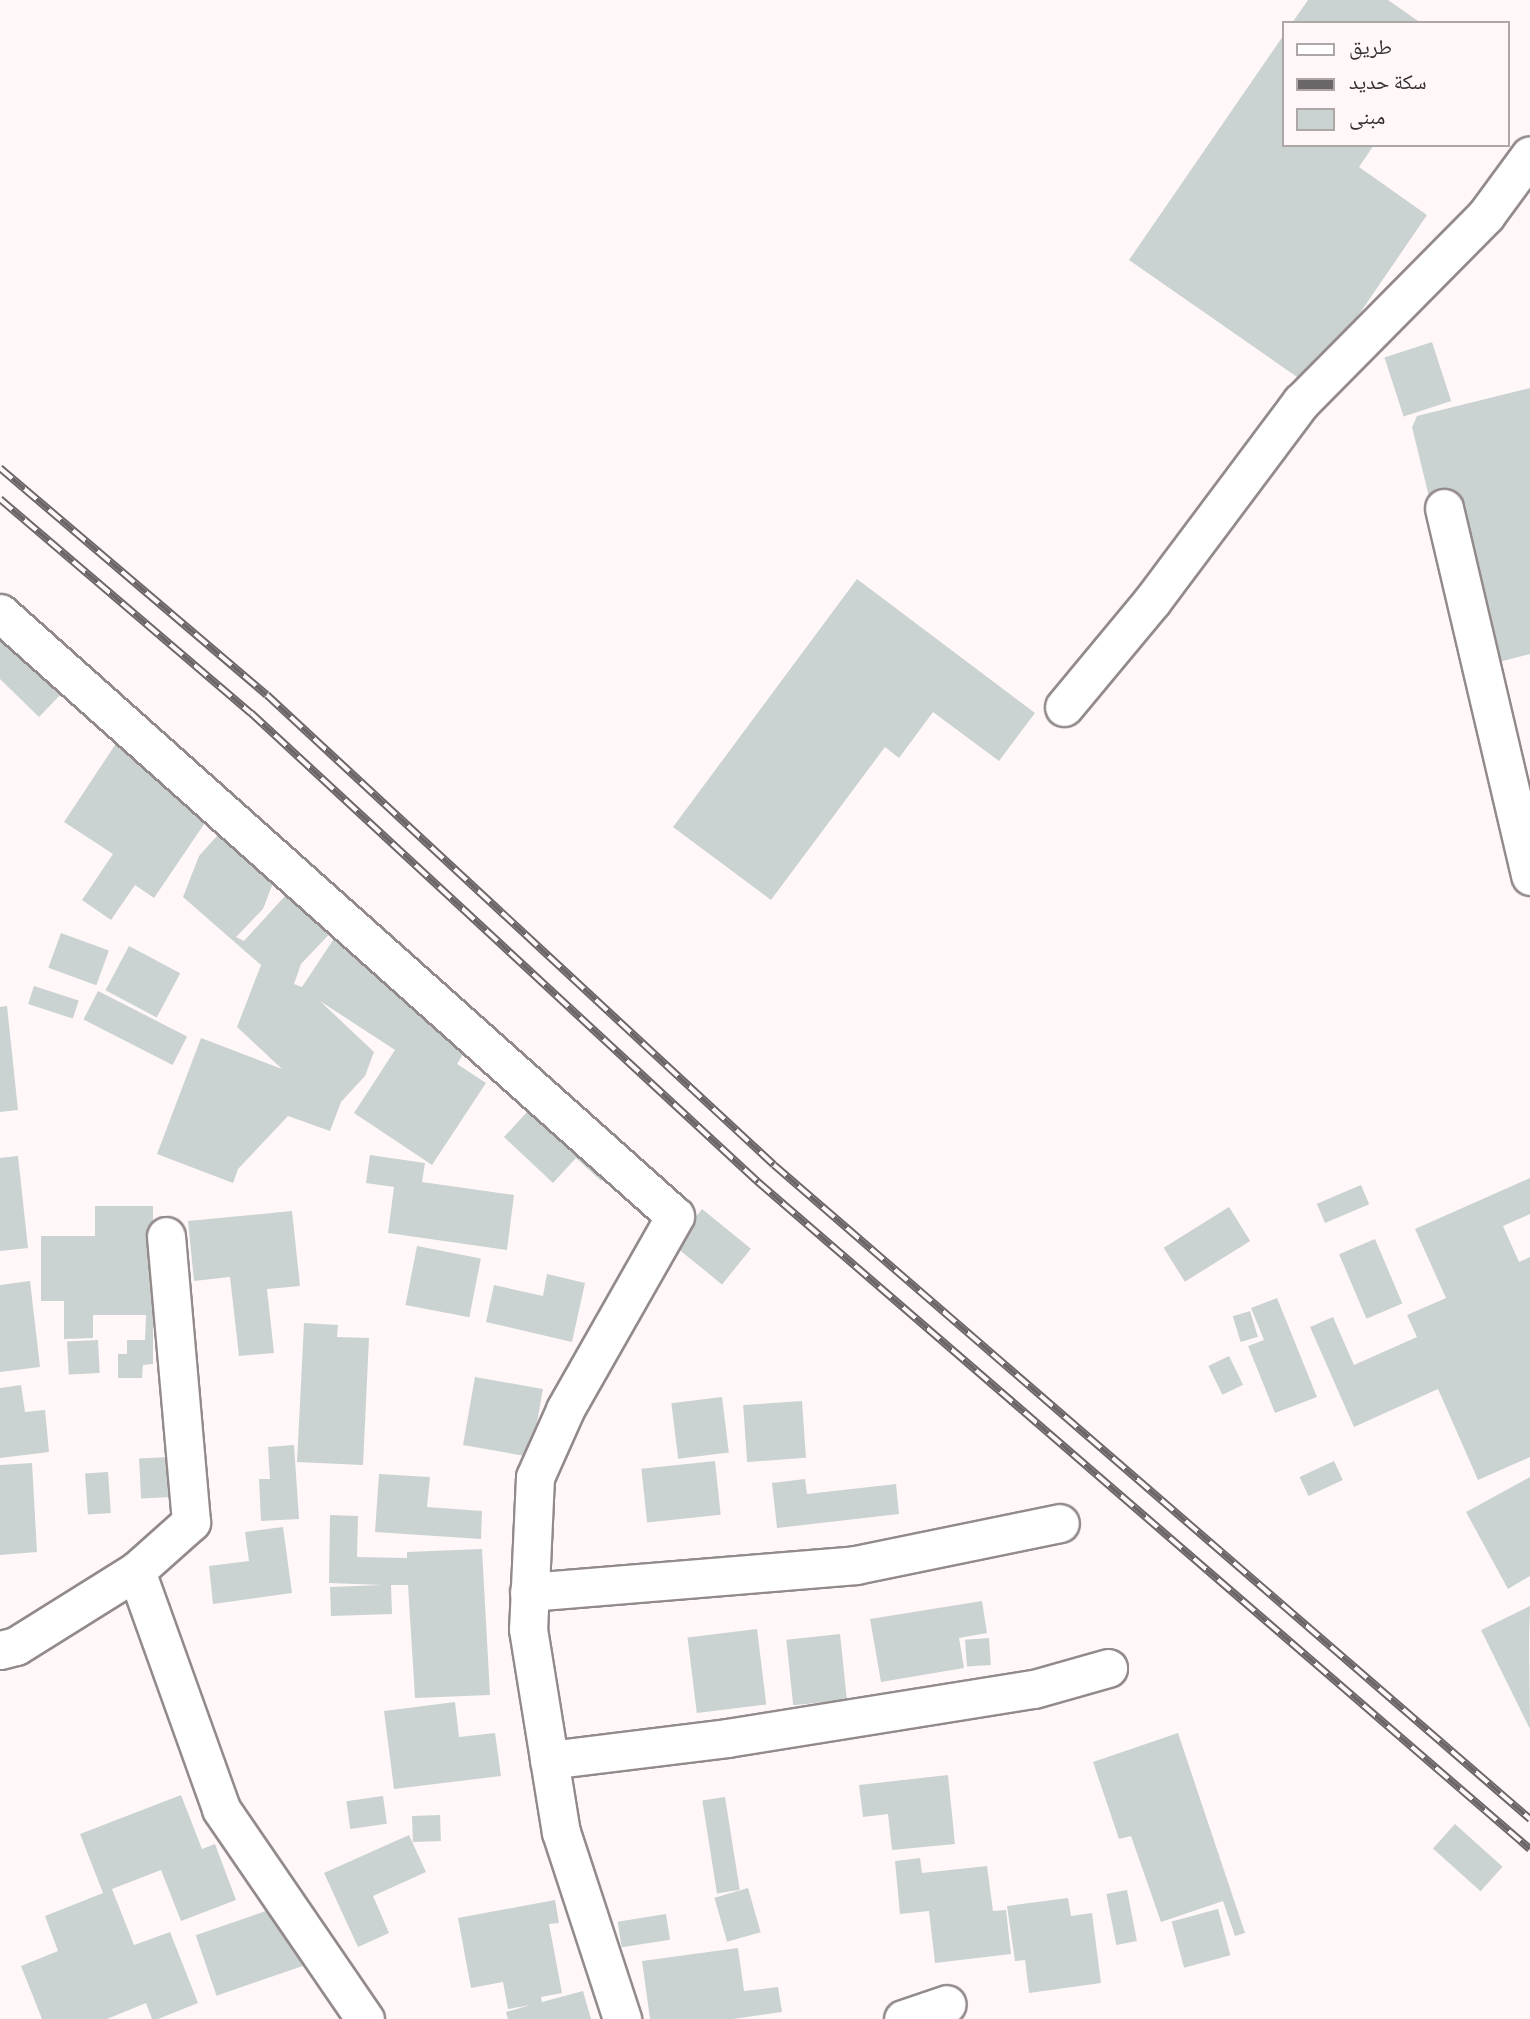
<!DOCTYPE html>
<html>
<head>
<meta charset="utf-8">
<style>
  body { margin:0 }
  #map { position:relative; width:1530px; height:2019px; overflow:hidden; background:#fff7f8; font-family:Manrope,"Noto Naskh Arabic",sans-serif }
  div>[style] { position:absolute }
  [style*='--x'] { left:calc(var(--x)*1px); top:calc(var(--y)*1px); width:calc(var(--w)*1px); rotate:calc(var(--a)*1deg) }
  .building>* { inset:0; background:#cad3d1; transform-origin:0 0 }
  .roads { filter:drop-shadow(2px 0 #938a8b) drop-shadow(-2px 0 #938a8b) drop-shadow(0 2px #938a8b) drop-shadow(0 -2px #938a8b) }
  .street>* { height:37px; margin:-18.5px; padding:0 18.5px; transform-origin:18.5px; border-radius:18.5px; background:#fff }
  .rail>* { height:8px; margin-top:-4px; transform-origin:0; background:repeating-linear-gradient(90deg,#fff7f8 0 16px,#6b6667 0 32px); box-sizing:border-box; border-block:2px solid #6b6667 }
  span { translate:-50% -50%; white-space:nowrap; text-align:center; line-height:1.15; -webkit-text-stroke:6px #fff7f8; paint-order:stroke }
  .legend { position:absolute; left:1282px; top:21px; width:228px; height:126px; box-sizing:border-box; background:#fff7f8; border:2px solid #ada7a8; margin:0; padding:9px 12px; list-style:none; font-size:21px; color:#322e2f }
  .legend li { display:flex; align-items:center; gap:14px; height:35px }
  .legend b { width:35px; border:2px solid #ada7a8 }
</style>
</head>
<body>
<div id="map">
  <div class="building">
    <div style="clip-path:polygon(1308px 0,1388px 0,1421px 23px,1292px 23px)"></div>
    <div style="clip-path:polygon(1283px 36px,1283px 145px,1374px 145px,1359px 167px,1427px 215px,1310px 386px,1129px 260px)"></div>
    <div style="left:1432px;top:342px;width:62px;height:50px;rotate:72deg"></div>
    <div style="clip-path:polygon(1530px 388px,1530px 654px,1495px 663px,1465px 645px,1412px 427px,1417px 416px)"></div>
    <div style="clip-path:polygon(857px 579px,1035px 713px,999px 761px,933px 712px,899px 758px,885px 747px,771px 900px,673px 827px)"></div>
    <div style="clip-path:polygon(0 633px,63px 692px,39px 717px,0 679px)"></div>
    <div style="clip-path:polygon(117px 742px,215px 808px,154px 898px,135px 885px,111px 920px,82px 900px,113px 854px,64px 822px)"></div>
    <div style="clip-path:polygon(225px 827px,276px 875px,263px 909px,236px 937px,244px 941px,295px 885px,338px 925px,301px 964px,294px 984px,302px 987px,335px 937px,478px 1030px,457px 1064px,486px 1083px,432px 1165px,354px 1113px,395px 1050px,320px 1001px,374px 1052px,365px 1076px,341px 1102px,330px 1131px,288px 1116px,238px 1169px,233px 1183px,157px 1154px,201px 1038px,282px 1069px,237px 1027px,261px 965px,183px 897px,199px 856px)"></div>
    <div style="left:61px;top:933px;width:51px;height:37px;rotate:20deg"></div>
    <div style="left:129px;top:946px;width:58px;height:50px;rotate:28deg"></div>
    <div style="left:34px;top:986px;width:47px;height:19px;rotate:18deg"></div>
    <div style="left:98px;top:991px;width:100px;height:32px;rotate:27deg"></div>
    <div style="clip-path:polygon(7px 1006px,18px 1110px,0 1112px,0 1007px)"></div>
    <div style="clip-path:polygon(540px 1098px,614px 1166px,601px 1181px,576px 1158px,553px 1183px,504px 1137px)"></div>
    <div style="clip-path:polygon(370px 1155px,425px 1163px,422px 1182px,514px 1195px,507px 1250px,388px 1233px,394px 1187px,366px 1183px)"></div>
    <div style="clip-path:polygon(18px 1156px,28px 1248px,0 1251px,0 1158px)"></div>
    <div style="clip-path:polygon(1530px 1178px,1530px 1214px,1503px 1226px,1519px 1262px,1530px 1257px,1530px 1457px,1478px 1480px,1438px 1389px,1354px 1427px,1310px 1327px,1333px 1317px,1354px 1365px,1417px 1337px,1407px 1315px,1446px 1298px,1415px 1229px)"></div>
    <div style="left:1361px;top:1185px;width:21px;height:48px;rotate:67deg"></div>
    <div style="clip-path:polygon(95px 1206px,153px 1206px,153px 1364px,143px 1365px,142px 1378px,118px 1378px,118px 1354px,127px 1354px,127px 1340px,145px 1340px,146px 1315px,93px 1315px,93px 1338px,64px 1339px,64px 1301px,41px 1301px,41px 1236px,95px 1236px)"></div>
    <div style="left:1229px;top:1207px;width:40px;height:77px;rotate:58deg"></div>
    <div style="left:702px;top:1209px;width:63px;height:46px;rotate:39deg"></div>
    <div style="clip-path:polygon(292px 1211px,300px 1286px,267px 1289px,274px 1353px,239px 1356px,230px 1277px,194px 1281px,188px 1221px)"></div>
    <div style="left:1375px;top:1239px;width:70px;height:39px;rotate:67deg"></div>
    <div style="left:417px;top:1246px;width:65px;height:60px;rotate:11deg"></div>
    <div style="clip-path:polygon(547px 1274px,585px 1283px,572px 1342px,486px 1322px,494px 1285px,543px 1296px)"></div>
    <div style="clip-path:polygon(30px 1281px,40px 1367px,0 1372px,0 1285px)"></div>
    <div style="clip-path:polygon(1277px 1298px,1317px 1397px,1275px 1413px,1248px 1346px,1264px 1340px,1251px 1308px)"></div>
    <div style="left:1250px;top:1311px;width:27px;height:18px;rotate:73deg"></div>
    <div style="clip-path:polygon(304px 1323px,338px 1325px,337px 1337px,369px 1338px,363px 1465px,297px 1462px)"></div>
    <div style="left:98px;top:1340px;width:33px;height:31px;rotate:87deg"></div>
    <div style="left:1229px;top:1356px;width:32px;height:23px;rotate:64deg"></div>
    <div style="left:475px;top:1377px;width:69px;height:69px;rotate:10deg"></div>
    <div style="clip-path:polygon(21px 1385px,25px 1412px,45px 1410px,49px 1452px,0 1458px,0 1388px)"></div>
    <div style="left:722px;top:1397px;width:56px;height:51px;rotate:83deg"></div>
    <div style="left:802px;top:1401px;width:57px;height:59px;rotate:86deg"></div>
    <div style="clip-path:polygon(294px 1445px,299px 1519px,261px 1521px,259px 1479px,270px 1479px,268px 1447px)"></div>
    <div style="left:170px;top:1457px;width:40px;height:31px;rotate:87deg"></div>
    <div style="left:715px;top:1461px;width:54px;height:74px;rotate:84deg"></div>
    <div style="left:1334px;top:1461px;width:21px;height:38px;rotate:65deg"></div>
    <div style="clip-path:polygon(32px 1463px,37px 1552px,0 1555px,0 1465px)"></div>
    <div style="left:108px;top:1472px;width:41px;height:23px;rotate:86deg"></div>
    <div style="clip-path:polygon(379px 1474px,430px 1477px,427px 1507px,482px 1511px,481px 1539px,375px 1532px)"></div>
    <div style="clip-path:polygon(1530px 1477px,1530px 1576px,1508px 1589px,1466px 1512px)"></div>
    <div style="clip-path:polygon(805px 1479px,807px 1494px,896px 1484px,899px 1514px,777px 1528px,772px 1483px)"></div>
    <div style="clip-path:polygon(330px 1515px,358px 1516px,357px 1557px,407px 1558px,407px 1552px,482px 1549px,490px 1695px,415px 1698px,408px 1585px,391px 1585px,392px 1614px,331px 1616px,330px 1587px,382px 1585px,329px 1583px)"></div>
    <div style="clip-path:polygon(283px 1527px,292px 1593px,213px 1604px,209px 1566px,249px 1561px,245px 1532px)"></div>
    <div style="clip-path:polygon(982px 1601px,987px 1633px,959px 1638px,964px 1668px,881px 1682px,870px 1619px)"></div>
    <div style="clip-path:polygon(1530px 1606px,1529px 1637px,1530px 1729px,1481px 1630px)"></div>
    <div style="left:757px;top:1629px;width:76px;height:70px;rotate:83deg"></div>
    <div style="left:840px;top:1634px;width:66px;height:54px;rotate:84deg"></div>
    <div style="left:989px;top:1638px;width:27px;height:24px;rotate:86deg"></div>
    <div style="clip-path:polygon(455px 1702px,459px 1737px,495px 1733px,501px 1776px,394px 1789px,384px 1711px)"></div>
    <div style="clip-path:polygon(1178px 1733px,1245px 1933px,1235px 1936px,1223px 1901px,1161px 1922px,1131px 1836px,1119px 1839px,1093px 1762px)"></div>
    <div style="clip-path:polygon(948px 1775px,955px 1844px,892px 1850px,888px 1814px,863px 1817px,859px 1785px)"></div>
    <div style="clip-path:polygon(181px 1795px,202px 1849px,215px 1844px,236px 1900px,181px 1921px,161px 1870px,112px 1889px,134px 1945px,170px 1932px,198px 2003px,158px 2019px,152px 2019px,146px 2003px,107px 2019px,42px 2019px,21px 1966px,58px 1951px,45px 1916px,103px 1893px,80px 1834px)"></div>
    <div style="left:383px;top:1796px;width:28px;height:37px;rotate:82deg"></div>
    <div style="left:725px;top:1797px;width:94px;height:23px;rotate:81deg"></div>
    <div style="left:440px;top:1815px;width:26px;height:28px;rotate:88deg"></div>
    <div style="left:1455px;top:1824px;width:64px;height:33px;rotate:42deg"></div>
    <div style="clip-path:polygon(409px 1835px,426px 1872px,373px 1896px,389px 1933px,358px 1947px,324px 1873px)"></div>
    <div style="clip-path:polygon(920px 1858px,922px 1873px,987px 1866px,993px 1911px,1006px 1910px,1011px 1954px,935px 1963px,929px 1911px,900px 1914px,895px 1861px)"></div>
    <div style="left:748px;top:1888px;width:46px;height:35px;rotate:74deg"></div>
    <div style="left:1127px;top:1890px;width:52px;height:21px;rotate:79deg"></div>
    <div style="clip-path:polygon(1068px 1898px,1071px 1916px,1092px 1913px,1101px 1983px,1029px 1993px,1025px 1960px,1015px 1961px,1007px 1906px)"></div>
    <div style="clip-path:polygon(555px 1900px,559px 1923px,549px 1924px,562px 1993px,541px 1997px,542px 2002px,583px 1991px,591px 2019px,508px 2019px,506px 2012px,531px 2005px,508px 2009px,503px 1982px,471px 1988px,458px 1918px)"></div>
    <div style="left:295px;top:1901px;width:64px;height:105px;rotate:71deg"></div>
    <div style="left:1218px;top:1909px;width:48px;height:48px;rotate:75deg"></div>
    <div style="left:666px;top:1914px;width:26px;height:49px;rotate:81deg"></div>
    <div style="clip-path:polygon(738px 1948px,744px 1991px,778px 1987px,782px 2012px,733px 2019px,650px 2019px,642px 1961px)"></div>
  </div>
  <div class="roads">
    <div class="street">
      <div style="--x:1444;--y:508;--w:378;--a:76.8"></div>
      <div style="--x:0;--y:613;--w:905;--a:41.78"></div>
      <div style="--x:675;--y:1216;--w:223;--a:119.6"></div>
      <div style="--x:565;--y:1410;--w:73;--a:114.1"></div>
      <div style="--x:535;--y:1477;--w:152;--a:92.6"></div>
      <div style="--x:528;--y:1629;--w:206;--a:80.8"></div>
      <div style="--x:561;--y:1832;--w:197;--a:71.9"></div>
      <div style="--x:1064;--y:707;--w:138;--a:-50.3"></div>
      <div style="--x:1152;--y:601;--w:249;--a:-53.2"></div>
      <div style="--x:1301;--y:402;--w:263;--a:-45.3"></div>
      <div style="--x:1486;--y:215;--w:74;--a:-53.7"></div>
      <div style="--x:136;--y:1571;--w:253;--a:70.3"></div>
      <div style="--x:221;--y:1809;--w:255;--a:55.6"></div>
      <div style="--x:529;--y:1592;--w:328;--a:-4.7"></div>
      <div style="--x:856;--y:1565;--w:208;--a:-11.6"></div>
      <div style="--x:0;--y:1650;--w:16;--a:-14"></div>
      <div style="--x:16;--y:1646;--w:142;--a:-32"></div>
      <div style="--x:136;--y:1571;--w:74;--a:-41.7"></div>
      <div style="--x:191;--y:1522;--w:287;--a:-95"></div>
      <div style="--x:549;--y:1760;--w:179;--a:-7"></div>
      <div style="--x:727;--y:1738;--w:311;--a:-9.1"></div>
      <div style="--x:1034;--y:1689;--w:77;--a:-15.8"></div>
      <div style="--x:903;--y:2019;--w:46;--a:-18.8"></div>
    </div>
  </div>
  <div class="rail">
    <div style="--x:0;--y:468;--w:350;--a:40.4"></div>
    <div style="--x:267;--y:695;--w:691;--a:42.83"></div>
    <div style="--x:774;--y:1165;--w:1000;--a:40.86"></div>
    <div style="--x:0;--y:499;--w:330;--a:40.5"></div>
    <div style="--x:251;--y:713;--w:691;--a:42.77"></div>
    <div style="--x:758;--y:1182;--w:1020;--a:40.83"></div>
  </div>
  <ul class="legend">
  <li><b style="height:9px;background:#fff"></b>طريق</li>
  <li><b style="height:9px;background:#6b6667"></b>سكة حديد</li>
  <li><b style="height:19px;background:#cad3d1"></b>مبنى</li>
  </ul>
</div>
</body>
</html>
